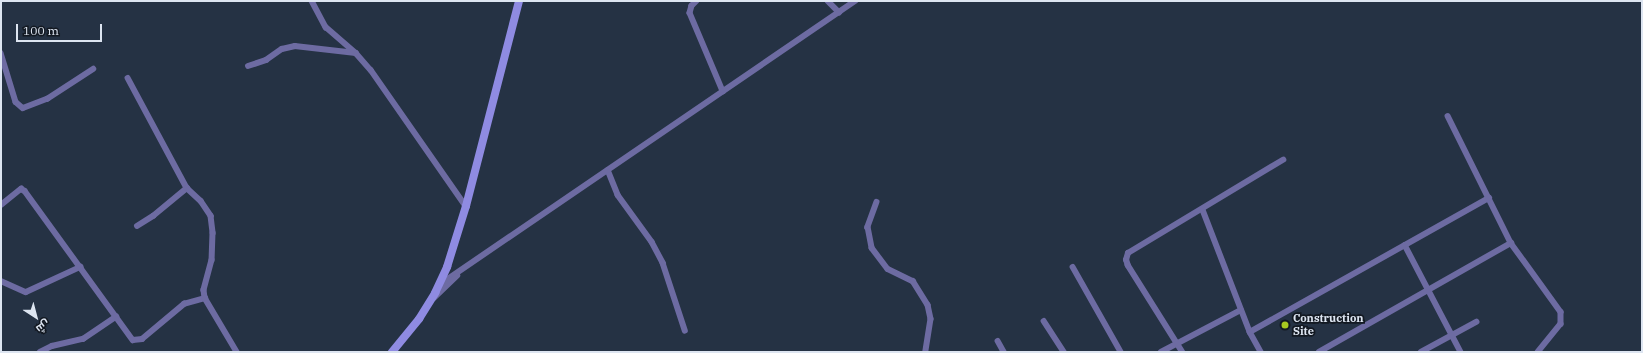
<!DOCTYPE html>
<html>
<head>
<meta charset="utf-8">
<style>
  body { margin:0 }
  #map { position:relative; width:1643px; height:353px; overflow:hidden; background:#253244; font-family:"IBM Plex Serif",Cairo,serif }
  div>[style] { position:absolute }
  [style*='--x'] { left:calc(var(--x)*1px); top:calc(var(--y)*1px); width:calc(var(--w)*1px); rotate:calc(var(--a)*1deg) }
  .street>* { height:5.5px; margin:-2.75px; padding:0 2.75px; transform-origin:2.75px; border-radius:2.75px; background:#6d6ba2 }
  .secondary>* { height:8px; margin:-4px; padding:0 4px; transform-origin:4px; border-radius:4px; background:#8f8be2 }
  .dots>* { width:11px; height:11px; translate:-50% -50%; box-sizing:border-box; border:2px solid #131922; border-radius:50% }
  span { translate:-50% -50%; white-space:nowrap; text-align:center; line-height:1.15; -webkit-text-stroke:3.5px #131922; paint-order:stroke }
  .poi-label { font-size:11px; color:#dde5f1; font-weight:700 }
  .left { translate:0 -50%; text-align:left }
  .frame { position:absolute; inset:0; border:2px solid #dde5f1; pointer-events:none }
  .north { position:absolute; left:16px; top:297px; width:40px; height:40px; -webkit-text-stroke:3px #131922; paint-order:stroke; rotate:144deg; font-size:11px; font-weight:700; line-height:16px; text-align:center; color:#dde5f1 }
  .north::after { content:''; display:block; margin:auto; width:14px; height:18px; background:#dde5f1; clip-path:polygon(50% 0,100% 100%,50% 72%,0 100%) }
  .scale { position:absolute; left:16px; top:24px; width:86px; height:18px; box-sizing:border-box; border:2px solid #dde5f1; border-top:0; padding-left:5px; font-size:12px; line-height:14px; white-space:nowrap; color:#dde5f1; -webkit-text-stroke:3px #131922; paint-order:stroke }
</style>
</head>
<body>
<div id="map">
  <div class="street">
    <div style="--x:312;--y:1;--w:30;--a:62"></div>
    <div style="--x:326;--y:27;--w:40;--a:41"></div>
    <div style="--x:356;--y:53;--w:23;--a:49"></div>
    <div style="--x:371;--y:70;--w:166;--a:55.1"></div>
    <div style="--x:697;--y:1;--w:7;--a:135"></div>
    <div style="--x:692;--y:6;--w:7;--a:106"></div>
    <div style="--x:690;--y:13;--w:85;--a:67.1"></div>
    <div style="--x:828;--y:1;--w:16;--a:45"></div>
    <div style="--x:1;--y:53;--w:51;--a:73"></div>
    <div style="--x:16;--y:102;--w:9;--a:41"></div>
    <div style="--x:23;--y:108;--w:26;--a:-21"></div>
    <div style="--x:47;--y:99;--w:55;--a:-33.1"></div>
    <div style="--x:248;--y:66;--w:19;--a:-18"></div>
    <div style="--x:266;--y:60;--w:19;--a:-35"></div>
    <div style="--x:282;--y:49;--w:13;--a:-13"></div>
    <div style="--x:295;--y:46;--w:61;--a:6.5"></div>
    <div style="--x:128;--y:78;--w:125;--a:61.8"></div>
    <div style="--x:1448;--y:116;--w:142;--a:63.6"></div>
    <div style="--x:1511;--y:243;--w:85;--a:54.1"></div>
    <div style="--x:1561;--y:312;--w:12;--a:90"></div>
    <div style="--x:1561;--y:324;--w:36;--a:129"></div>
    <div style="--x:608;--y:170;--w:27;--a:68"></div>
    <div style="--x:618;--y:195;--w:58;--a:54.1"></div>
    <div style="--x:652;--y:242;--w:24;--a:62"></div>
    <div style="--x:663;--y:263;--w:71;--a:71.8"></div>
    <div style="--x:877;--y:202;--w:27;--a:110"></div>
    <div style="--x:868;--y:227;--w:21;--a:79"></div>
    <div style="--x:872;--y:248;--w:26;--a:53"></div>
    <div style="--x:888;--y:269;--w:28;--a:26"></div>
    <div style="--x:913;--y:281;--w:28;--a:58"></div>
    <div style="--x:928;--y:305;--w:14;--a:78"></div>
    <div style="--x:931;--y:319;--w:33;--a:99"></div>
    <div style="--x:1;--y:205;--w:26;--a:-39"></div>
    <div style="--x:21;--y:189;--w:4;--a:27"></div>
    <div style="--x:25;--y:191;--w:184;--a:54.1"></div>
    <div style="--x:133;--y:340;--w:9;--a:-6"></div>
    <div style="--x:142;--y:339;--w:55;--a:-39.8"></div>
    <div style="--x:184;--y:304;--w:22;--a:-16"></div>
    <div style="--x:1203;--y:210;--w:131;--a:68.9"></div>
    <div style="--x:1250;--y:332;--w:23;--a:61"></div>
    <div style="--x:137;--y:226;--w:19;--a:-32"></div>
    <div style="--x:153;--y:216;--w:44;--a:-39.5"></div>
    <div style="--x:187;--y:188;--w:19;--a:43"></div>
    <div style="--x:201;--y:201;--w:18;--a:56"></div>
    <div style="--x:211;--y:216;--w:17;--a:83"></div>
    <div style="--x:213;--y:233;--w:27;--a:92"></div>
    <div style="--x:212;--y:260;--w:31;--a:105"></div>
    <div style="--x:204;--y:290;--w:8;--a:83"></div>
    <div style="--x:205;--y:298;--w:63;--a:59.3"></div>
    <div style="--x:1405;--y:245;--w:121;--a:62.4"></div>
    <div style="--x:1073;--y:267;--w:98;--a:60.5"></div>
    <div style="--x:1;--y:281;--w:27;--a:24"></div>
    <div style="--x:26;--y:292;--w:60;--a:-24.8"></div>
    <div style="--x:439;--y:285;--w:504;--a:-34.32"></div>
    <div style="--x:434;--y:298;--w:32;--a:-44"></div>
    <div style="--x:1044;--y:321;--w:37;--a:57"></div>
    <div style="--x:1250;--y:332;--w:274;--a:-29.3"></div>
    <div style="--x:998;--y:341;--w:13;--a:61"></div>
    <div style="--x:40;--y:352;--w:13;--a:-27"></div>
    <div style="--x:52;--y:346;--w:32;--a:-13"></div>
    <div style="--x:83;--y:339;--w:40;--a:-34"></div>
    <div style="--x:1161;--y:352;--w:90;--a:-27.7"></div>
    <div style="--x:1182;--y:352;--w:102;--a:-122.1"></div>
    <div style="--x:1128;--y:266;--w:6;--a:-108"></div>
    <div style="--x:1126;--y:260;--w:7;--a:-74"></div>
    <div style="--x:1128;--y:253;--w:181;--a:-31"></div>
    <div style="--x:1319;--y:352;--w:221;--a:-29.6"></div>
    <div style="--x:1421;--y:352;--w:63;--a:-28.6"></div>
  </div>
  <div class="secondary">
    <div style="--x:392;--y:352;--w:43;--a:-50.7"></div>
    <div style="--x:419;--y:319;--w:31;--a:-58"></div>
    <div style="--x:435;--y:293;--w:29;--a:-65"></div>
    <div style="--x:447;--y:267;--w:64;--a:-72.7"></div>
    <div style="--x:466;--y:206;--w:212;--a:-75.5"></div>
  </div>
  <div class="dots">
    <div style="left:1285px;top:325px;background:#a7c820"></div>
  </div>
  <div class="poi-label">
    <span class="left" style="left:1293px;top:325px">Construction<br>Site</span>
  </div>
  <div class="frame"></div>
  <div class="north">ش</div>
  <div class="scale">100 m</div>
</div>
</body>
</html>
